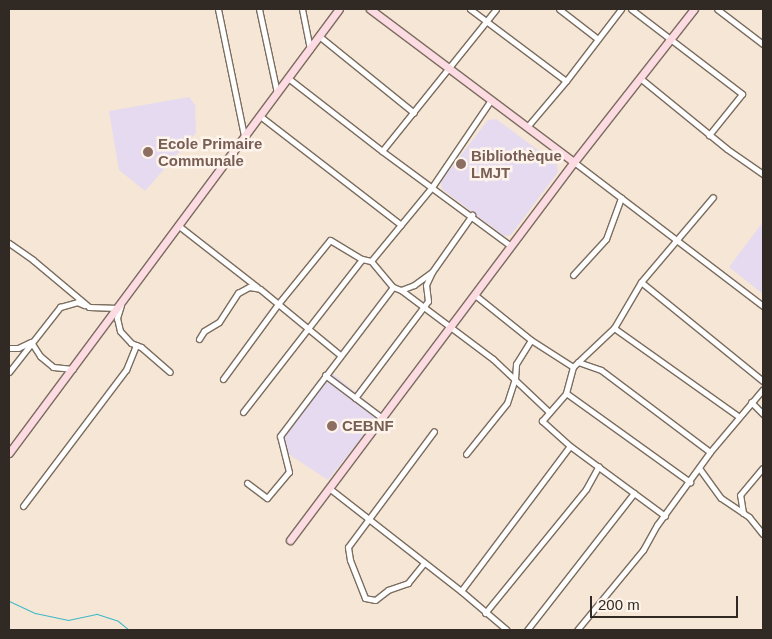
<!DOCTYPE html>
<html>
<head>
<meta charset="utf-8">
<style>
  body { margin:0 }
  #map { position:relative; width:772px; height:639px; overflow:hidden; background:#f6e6d6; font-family:Helvetica,sans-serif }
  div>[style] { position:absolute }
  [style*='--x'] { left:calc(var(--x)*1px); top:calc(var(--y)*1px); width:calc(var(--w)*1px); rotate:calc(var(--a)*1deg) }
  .education>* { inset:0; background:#e5daef }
  .stream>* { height:1px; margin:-0.5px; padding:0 0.5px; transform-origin:0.5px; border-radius:0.5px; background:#3db8c7 }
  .roads { filter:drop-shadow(1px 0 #7b6d5f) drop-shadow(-1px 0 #7b6d5f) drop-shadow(0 1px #7b6d5f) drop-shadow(0 -1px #7b6d5f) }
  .street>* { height:5px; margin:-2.5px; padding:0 2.5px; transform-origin:2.5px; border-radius:2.5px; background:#fff }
  .secondary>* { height:7px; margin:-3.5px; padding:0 3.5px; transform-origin:3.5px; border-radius:3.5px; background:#fddbe2 }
  .dots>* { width:14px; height:14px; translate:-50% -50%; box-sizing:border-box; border:2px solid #fef4eb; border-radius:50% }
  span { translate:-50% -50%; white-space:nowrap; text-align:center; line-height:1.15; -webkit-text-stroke:5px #fef4eb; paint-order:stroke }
  .education-label { font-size:15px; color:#785e54; font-weight:700 }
  .left { translate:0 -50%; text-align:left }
  .frame { position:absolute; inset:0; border:10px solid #302924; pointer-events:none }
  .scale { position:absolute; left:590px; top:596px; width:148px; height:22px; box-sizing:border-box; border:2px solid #302924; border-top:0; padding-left:6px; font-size:15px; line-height:18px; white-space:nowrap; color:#302924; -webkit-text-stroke:4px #fef4eb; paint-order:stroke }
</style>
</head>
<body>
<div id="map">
  <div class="education">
    <div style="clip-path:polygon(189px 97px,195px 105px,196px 133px,145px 191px,119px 170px,109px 111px)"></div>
    <div style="clip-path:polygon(496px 119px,557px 164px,558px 172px,511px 235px,504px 236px,442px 189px,441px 181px,488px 120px)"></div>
    <div style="clip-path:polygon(763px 222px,763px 294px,729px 267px)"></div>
    <div style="clip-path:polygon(332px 373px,381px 413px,328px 480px,287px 453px,283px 439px)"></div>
  </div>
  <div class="stream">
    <div style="--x:9;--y:601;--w:29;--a:25"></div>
    <div style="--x:35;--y:613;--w:34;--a:12"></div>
    <div style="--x:68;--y:620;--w:30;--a:-12"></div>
    <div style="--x:97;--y:614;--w:22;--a:18"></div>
    <div style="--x:118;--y:621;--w:14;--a:39"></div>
  </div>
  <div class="roads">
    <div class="street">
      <div style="--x:218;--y:9;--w:130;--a:78.4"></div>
      <div style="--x:259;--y:9;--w:86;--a:77.9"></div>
      <div style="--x:302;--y:9;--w:41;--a:78.7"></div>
      <div style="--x:470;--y:9;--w:120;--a:36.9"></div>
      <div style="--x:559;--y:9;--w:49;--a:37.6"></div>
      <div style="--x:631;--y:9;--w:140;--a:37.4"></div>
      <div style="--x:742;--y:94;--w:53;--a:128.8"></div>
      <div style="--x:717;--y:9;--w:58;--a:37.3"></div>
      <div style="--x:319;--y:36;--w:122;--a:39"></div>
      <div style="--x:288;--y:78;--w:119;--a:37.8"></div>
      <div style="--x:382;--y:151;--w:160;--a:36.4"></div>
      <div style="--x:640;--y:78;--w:112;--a:39.2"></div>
      <div style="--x:727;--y:149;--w:44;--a:34.8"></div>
      <div style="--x:260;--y:116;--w:178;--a:37.7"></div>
      <div style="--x:527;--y:127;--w:60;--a:-49.7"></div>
      <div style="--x:566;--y:81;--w:91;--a:-52.6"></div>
      <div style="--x:382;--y:151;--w:182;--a:-51.2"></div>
      <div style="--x:574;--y:162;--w:238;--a:37.3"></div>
      <div style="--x:179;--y:226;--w:99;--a:38"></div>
      <div style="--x:9;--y:243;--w:29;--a:35"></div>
      <div style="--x:33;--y:260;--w:73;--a:40"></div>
      <div style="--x:89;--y:307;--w:29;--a:2"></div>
      <div style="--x:371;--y:261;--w:96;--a:-50.5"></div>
      <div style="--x:432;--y:187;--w:105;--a:-55.9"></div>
      <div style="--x:573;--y:275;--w:49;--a:-47.5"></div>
      <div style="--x:606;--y:239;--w:44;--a:-69.9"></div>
      <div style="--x:641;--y:282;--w:157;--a:39.1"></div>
      <div style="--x:401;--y:290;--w:14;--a:-21"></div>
      <div style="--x:414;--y:285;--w:22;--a:-36"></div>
      <div style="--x:432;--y:272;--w:70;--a:-54.9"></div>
      <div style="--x:475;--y:295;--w:72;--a:38.8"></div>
      <div style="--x:531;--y:340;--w:50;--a:32.7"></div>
      <div style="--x:121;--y:305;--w:14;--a:107"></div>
      <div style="--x:117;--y:318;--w:13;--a:77"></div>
      <div style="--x:120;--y:331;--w:16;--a:47"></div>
      <div style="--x:131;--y:343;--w:11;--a:22"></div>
      <div style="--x:141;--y:347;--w:38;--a:41"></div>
      <div style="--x:614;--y:328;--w:152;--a:35.4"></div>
      <div style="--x:199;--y:339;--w:9;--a:-58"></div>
      <div style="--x:204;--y:331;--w:17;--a:-31"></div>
      <div style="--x:219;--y:322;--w:35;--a:-57"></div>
      <div style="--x:238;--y:293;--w:13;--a:-29"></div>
      <div style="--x:249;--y:287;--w:11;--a:10"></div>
      <div style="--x:260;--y:289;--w:104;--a:39.5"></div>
      <div style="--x:9;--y:348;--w:9;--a:0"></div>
      <div style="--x:18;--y:348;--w:14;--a:-25"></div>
      <div style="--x:31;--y:342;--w:17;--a:57"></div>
      <div style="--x:40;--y:356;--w:17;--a:40"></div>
      <div style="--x:53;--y:367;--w:20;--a:6"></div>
      <div style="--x:578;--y:362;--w:50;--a:-43.4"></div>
      <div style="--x:614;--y:328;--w:53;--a:-59.6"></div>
      <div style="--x:641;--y:282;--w:111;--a:-49.7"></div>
      <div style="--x:9;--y:372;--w:83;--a:-51.9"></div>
      <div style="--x:60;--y:307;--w:18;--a:-16"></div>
      <div style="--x:77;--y:302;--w:8;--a:23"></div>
      <div style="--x:325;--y:375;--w:71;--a:37"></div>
      <div style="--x:223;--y:379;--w:93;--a:-53.7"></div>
      <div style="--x:278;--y:304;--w:82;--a:-50.9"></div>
      <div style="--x:330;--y:240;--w:37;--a:31"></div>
      <div style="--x:362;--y:259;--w:9;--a:13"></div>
      <div style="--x:371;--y:261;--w:34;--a:50"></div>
      <div style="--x:393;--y:287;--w:9;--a:21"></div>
      <div style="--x:401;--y:290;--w:115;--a:36.9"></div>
      <div style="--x:493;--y:359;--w:76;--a:43.4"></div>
      <div style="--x:566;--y:393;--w:153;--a:35.7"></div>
      <div style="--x:355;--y:398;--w:121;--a:-53"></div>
      <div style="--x:428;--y:301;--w:16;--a:-97"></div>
      <div style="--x:426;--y:285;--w:14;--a:-65"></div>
      <div style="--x:751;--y:402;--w:17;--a:45"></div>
      <div style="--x:243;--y:412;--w:194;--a:-52.1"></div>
      <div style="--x:466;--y:454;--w:65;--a:-51.2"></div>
      <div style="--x:507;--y:403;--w:25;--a:-72"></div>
      <div style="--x:515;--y:379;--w:15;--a:-86"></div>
      <div style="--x:516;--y:364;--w:28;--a:-58"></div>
      <div style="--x:699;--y:468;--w:37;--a:54"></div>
      <div style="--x:721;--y:498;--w:34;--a:34"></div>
      <div style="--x:749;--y:517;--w:22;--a:51"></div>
      <div style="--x:247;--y:483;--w:25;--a:37"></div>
      <div style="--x:267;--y:498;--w:34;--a:-50"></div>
      <div style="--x:289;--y:472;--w:37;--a:-104"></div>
      <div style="--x:280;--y:436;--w:187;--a:-52.8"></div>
      <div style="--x:329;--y:488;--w:167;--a:38"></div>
      <div style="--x:461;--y:591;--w:60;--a:40.3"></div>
      <div style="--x:23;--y:506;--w:171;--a:-52.9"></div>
      <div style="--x:126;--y:370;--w:27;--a:-68"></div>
      <div style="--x:743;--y:513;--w:18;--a:-99"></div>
      <div style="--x:740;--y:495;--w:35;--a:-50"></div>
      <div style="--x:665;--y:516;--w:118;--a:-143.6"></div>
      <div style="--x:570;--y:446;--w:38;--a:-138"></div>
      <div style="--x:542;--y:421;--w:37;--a:-49"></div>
      <div style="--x:566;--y:393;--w:27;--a:-75"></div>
      <div style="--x:573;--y:367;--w:7;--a:-45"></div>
      <div style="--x:578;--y:362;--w:24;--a:19"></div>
      <div style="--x:601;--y:370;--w:136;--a:37"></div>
      <div style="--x:424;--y:563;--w:26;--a:129"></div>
      <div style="--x:408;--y:583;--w:21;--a:161"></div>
      <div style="--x:388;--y:590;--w:16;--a:142"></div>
      <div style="--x:375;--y:600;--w:10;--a:-169"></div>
      <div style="--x:365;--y:598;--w:41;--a:-111.5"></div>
      <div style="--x:350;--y:560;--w:13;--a:-99"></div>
      <div style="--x:348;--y:547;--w:144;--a:-53.4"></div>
      <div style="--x:461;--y:591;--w:181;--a:-53.1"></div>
      <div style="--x:485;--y:613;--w:160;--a:-50.8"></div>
      <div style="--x:586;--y:489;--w:26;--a:-61"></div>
      <div style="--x:527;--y:630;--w:174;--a:-52"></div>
      <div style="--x:577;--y:630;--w:104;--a:-50.5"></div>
      <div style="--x:643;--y:550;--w:29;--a:-61"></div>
      <div style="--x:657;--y:525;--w:90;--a:-54"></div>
      <div style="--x:710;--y:452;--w:82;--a:-49.9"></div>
    </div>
    <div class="secondary">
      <div style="--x:370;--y:9;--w:255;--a:36.9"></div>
      <div style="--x:9;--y:453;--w:553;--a:-53.38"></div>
      <div style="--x:290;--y:540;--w:473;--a:-53.1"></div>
      <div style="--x:574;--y:162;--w:194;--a:-51.9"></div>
    </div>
  </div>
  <div class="dots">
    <div style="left:148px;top:152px;background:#8d6e63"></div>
    <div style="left:461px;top:164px;background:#8d6e63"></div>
    <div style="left:332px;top:426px;background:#8d6e63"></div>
  </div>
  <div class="education-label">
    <span class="left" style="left:158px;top:152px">Ecole Primaire<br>Communale</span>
    <span class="left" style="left:471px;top:164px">Bibliothèque<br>LMJT</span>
    <span class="left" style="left:342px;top:426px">CEBNF</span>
  </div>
  <div class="frame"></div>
  <div class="scale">200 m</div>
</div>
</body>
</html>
